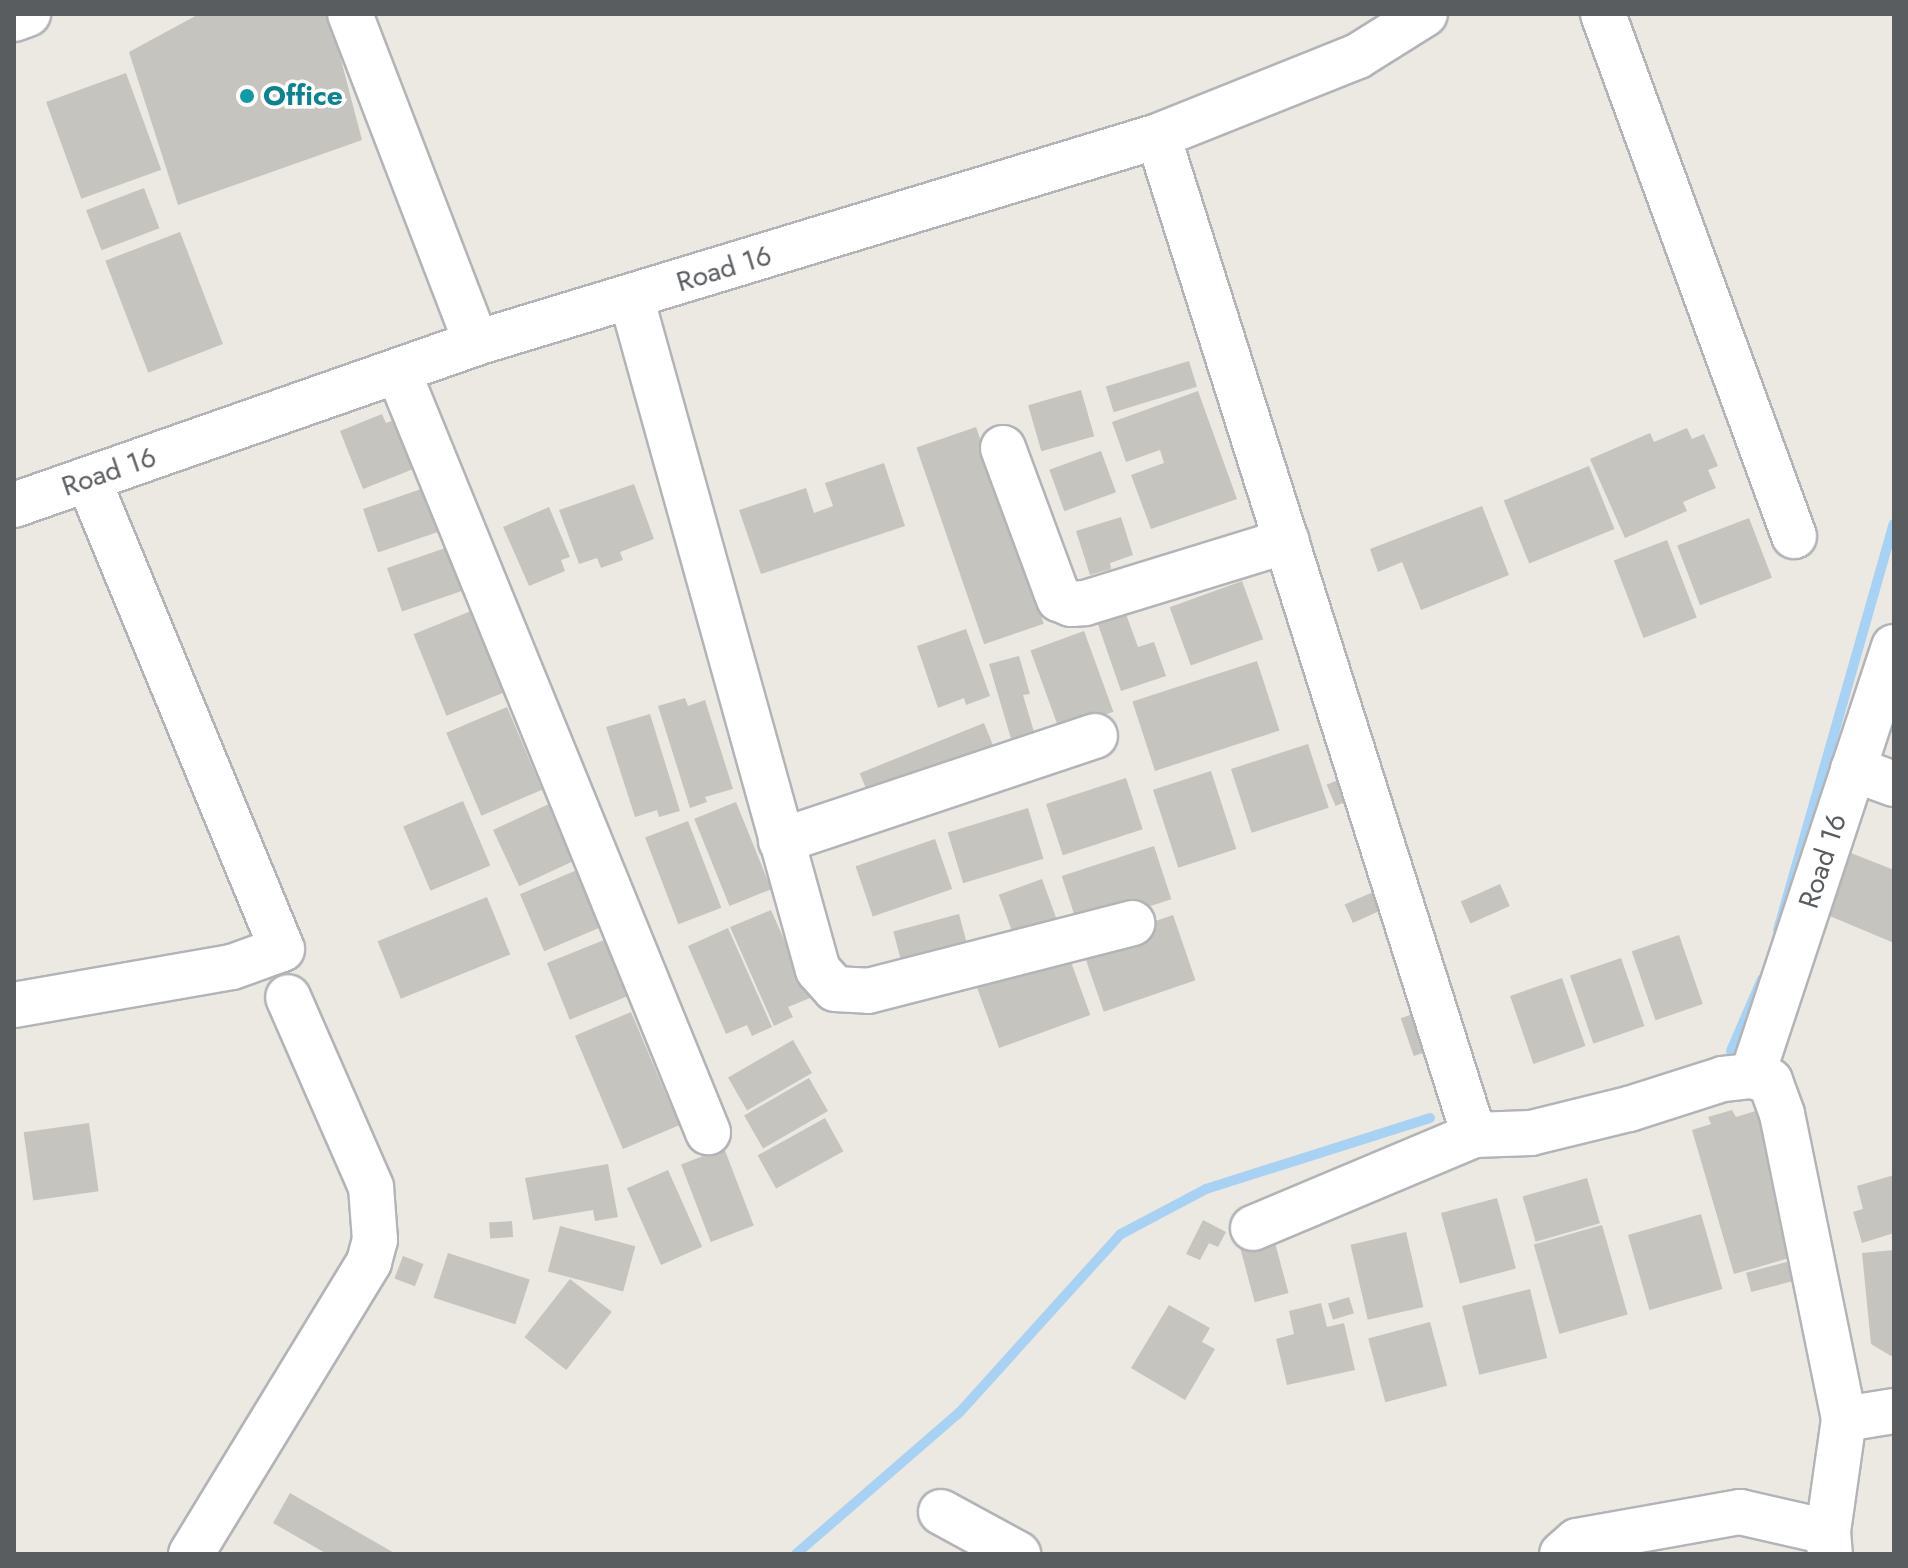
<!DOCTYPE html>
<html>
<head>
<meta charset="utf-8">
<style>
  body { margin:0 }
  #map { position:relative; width:1908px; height:1568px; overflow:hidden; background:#ebe9e1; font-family:Jost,sans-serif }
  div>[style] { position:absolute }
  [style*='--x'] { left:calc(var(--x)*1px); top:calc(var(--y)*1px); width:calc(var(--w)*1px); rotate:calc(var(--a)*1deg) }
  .stream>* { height:10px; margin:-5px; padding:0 5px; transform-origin:5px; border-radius:5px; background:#a8d2f4 }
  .building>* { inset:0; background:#c6c4be; transform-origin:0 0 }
  .roads { filter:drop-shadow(2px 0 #b2b4b7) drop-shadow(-2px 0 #b2b4b7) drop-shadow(0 2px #b2b4b7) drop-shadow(0 -2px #b2b4b7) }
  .minor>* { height:44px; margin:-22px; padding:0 22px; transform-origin:22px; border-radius:22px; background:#fff }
  .dots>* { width:22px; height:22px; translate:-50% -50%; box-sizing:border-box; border:4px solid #fff; border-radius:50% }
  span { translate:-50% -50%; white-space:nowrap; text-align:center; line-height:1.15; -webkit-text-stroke:7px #fff; paint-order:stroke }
  .culture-label { font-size:28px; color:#0d838f; font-weight:700 }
  .left { translate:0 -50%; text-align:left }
  .street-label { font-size:28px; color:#5a5d60 }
  .frame { position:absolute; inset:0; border:16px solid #5a5d60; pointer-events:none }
</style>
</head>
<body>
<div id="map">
  <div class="stream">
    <div style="--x:1778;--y:930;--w:422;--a:-74.1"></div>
    <div style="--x:1731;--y:1051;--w:78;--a:-66.7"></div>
    <div style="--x:796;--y:1554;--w:216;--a:-40.9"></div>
    <div style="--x:959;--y:1413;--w:241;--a:-47.9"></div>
    <div style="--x:1121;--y:1234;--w:96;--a:-27.9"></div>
    <div style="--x:1206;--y:1189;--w:235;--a:-17.6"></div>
  </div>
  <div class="building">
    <div style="clip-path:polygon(199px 14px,329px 14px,362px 140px,178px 205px,129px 52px)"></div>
    <div style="left:126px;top:73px;width:103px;height:85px;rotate:70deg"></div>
    <div style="left:144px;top:188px;width:43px;height:62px;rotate:69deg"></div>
    <div style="left:180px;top:232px;width:120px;height:80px;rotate:69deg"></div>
    <div style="left:1189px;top:361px;width:27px;height:87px;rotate:73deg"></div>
    <div style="left:1081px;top:390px;width:48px;height:55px;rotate:74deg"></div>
    <div style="clip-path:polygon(1198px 391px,1237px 499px,1151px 529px,1131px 475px,1164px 463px,1160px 450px,1126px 462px,1112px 422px)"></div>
    <div style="clip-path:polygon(382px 414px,386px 423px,402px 417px,421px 466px,363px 489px,340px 431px)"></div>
    <div style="left:976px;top:427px;width:208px;height:63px;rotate:71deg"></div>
    <div style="clip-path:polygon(1687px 428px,1692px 439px,1704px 434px,1718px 466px,1708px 470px,1716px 488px,1683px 502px,1687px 511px,1625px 538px,1590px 459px,1650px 433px,1654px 442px)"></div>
    <div style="left:1101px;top:451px;width:44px;height:55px;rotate:70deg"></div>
    <div style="clip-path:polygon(884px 463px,905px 526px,761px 574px,739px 510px,806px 488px,814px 513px,833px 506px,825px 483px)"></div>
    <div style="left:1589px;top:466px;width:68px;height:92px;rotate:68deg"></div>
    <div style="clip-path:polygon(634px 484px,654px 539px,620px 552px,623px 560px,601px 568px,597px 558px,579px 564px,559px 510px)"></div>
    <div style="left:433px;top:485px;width:46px;height:74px;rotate:71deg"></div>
    <div style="clip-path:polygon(1482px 506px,1509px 575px,1421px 610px,1402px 562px,1378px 572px,1370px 549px)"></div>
    <div style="clip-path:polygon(549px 507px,570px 557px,561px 560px,565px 571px,529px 586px,503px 527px)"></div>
    <div style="clip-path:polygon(1121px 517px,1133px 555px,1110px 563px,1111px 569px,1090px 575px,1076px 531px)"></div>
    <div style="left:1749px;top:518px;width:64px;height:77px;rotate:69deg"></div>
    <div style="left:1667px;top:540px;width:83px;height:57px;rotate:69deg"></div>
    <div style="left:457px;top:544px;width:46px;height:74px;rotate:71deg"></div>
    <div style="left:1242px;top:581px;width:62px;height:77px;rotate:70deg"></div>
    <div style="clip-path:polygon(1122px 603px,1138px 647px,1154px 642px,1166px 676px,1121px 691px,1094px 613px)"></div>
    <div style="left:471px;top:611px;width:88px;height:62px;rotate:68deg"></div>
    <div style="clip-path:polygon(966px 629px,990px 696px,966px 705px,964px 698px,938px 708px,917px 646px)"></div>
    <div style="left:1084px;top:631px;width:86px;height:57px;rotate:70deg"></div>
    <div style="clip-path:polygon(1019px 656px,1030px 694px,1023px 695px,1037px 742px,1014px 749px,989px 664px)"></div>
    <div style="left:1257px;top:661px;width:73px;height:131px;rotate:72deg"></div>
    <div style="clip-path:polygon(685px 698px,688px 706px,705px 700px,733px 789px,705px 797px,707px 802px,690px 808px,658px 706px)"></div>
    <div style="left:507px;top:707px;width:90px;height:66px;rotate:67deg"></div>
    <div style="clip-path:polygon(650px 714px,680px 811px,659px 817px,657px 810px,635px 817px,606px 727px)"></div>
    <div style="left:984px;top:723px;width:32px;height:134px;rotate:68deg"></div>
    <div style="left:1308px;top:744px;width:67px;height:81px;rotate:72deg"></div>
    <div style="left:1211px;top:771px;width:82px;height:61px;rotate:72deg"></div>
    <div style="left:1345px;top:777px;width:23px;height:20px;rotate:67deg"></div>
    <div style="left:1126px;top:778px;width:54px;height:84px;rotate:72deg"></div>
    <div style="left:463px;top:801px;width:70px;height:65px;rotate:67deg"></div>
    <div style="left:736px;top:802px;width:94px;height:45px;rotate:68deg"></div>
    <div style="left:551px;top:803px;width:62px;height:64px;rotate:65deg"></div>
    <div style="left:1028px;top:808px;width:53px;height:84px;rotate:73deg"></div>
    <div style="left:688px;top:821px;width:93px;height:46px;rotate:69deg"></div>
    <div style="left:935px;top:839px;width:53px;height:84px;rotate:71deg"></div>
    <div style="left:1154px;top:846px;width:56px;height:97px;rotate:72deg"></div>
    <div style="clip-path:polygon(1851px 853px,1894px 870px,1894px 943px,1825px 914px)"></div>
    <div style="left:577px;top:870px;width:62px;height:62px;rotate:67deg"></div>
    <div style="left:1042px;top:879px;width:59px;height:46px;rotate:70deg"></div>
    <div style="left:1500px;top:884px;width:24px;height:43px;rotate:66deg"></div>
    <div style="left:1373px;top:892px;width:20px;height:31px;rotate:66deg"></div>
    <div style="left:487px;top:897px;width:62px;height:118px;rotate:68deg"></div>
    <div style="clip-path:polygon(771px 910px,810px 998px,788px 1007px,793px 1017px,774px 1026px,730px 927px)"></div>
    <div style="left:959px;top:914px;width:30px;height:68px;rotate:75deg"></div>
    <div style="left:1173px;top:915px;width:69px;height:97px;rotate:71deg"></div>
    <div style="clip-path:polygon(728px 928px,772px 1027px,752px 1036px,747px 1025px,726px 1034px,688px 946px)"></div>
    <div style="left:1679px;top:935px;width:73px;height:50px;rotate:71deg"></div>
    <div style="left:609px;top:938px;width:61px;height:67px;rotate:68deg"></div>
    <div style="left:1067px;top:951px;width:68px;height:97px;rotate:70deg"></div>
    <div style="left:1621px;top:958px;width:72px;height:54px;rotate:71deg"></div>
    <div style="left:1562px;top:978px;width:72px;height:55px;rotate:71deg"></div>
    <div style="left:631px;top:1012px;width:123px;height:61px;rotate:67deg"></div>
    <div style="left:1413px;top:1014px;width:40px;height:13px;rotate:71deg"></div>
    <div style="left:793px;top:1040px;width:38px;height:75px;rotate:60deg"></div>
    <div style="left:809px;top:1078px;width:38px;height:75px;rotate:60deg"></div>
    <div style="clip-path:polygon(1765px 1108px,1807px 1253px,1734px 1274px,1692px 1130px,1711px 1124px,1708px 1117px,1732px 1110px,1736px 1117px)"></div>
    <div style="left:825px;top:1118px;width:38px;height:77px;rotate:61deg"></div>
    <div style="left:89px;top:1123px;width:69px;height:66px;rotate:82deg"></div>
    <div style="left:724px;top:1148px;width:83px;height:46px;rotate:69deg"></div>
    <div style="clip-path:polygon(608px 1164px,618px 1217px,595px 1221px,593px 1210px,533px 1220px,525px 1178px)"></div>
    <div style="left:668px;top:1170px;width:84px;height:45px;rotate:66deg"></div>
    <div style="clip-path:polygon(1894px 1175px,1894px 1233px,1862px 1243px,1853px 1212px,1863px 1209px,1857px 1186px)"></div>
    <div style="left:1587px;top:1178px;width:47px;height:67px;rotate:74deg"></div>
    <div style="left:1497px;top:1198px;width:73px;height:58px;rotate:75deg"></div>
    <div style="left:1701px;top:1214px;width:78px;height:76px;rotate:74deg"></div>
    <div style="clip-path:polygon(1203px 1220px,1226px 1232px,1218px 1247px,1209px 1243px,1200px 1260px,1186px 1254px)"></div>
    <div style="left:512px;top:1221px;width:16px;height:23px;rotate:86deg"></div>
    <div style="left:1602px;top:1225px;width:93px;height:71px;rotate:74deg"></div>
    <div style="left:560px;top:1226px;width:78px;height:47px;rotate:15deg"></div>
    <div style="left:1406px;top:1232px;width:77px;height:57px;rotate:77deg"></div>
    <div style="left:1274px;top:1239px;width:56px;height:35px;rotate:75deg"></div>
    <div style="clip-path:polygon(1894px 1250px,1894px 1356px,1891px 1356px,1871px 1344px,1862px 1253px)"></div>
    <div style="left:448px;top:1253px;width:86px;height:47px;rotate:18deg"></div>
    <div style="left:403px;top:1256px;width:22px;height:24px;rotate:21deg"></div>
    <div style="left:1805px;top:1257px;width:20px;height:61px;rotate:75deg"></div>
    <div style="left:570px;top:1279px;width:53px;height:74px;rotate:38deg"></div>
    <div style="left:1530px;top:1289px;width:71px;height:70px;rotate:76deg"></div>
    <div style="left:1349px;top:1297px;width:17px;height:22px;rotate:73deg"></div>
    <div style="clip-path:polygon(1321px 1303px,1327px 1327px,1344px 1323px,1355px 1370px,1287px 1385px,1276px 1339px,1294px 1334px,1289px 1311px)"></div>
    <div style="clip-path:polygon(1169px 1305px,1210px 1328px,1202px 1342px,1215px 1349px,1185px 1400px,1131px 1368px)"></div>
    <div style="left:1430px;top:1322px;width:66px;height:64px;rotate:75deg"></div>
    <div style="clip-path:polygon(290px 1493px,396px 1554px,327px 1554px,273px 1523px)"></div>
  </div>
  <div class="roads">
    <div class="minor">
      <div style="--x:350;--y:14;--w:352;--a:69"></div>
      <div style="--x:1603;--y:14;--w:556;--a:69.9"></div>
      <div style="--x:14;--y:19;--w:15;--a:-20"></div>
      <div style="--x:1158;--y:136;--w:1048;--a:72.45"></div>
      <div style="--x:1474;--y:1135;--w:57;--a:-2"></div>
      <div style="--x:1531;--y:1133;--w:101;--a:-13.8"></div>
      <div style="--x:1629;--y:1109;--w:99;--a:-17.7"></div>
      <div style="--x:1723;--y:1079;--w:29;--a:-6"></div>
      <div style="--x:1752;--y:1076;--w:19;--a:16"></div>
      <div style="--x:1770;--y:1081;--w:35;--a:70"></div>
      <div style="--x:1782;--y:1114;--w:311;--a:78.5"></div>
      <div style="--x:1844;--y:1419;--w:114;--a:98.1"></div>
      <div style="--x:1828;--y:1532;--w:22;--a:85"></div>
      <div style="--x:631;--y:297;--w:698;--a:74.47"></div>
      <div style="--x:818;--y:970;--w:25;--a:48"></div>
      <div style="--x:835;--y:989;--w:33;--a:3"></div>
      <div style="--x:868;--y:991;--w:273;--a:-14.4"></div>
      <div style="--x:398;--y:371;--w:822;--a:67.84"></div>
      <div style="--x:1003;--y:448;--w:153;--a:69.7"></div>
      <div style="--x:1056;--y:591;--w:9;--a:69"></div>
      <div style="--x:1059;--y:599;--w:13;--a:23"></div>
      <div style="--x:1071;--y:604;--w:14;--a:-4"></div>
      <div style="--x:1085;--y:603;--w:211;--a:-17.1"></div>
      <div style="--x:14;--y:505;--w:490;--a:-19.3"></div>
      <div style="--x:476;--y:343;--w:713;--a:-16.88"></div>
      <div style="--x:1158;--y:136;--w:215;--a:-21.8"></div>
      <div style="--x:1358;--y:56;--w:79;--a:-32.1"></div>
      <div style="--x:1853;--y:769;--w:44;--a:20.1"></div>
      <div style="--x:781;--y:841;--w:331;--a:-18.5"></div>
      <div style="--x:14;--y:1005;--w:221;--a:-9.9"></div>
      <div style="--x:232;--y:967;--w:53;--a:-19.8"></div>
      <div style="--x:282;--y:949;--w:508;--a:-112.43"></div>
      <div style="--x:1752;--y:1076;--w:452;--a:-71.7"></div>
      <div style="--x:1253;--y:1228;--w:240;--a:-22.8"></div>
      <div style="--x:1844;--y:1419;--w:51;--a:-9.1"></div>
      <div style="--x:941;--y:1512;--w:88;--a:28.6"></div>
      <div style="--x:191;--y:1554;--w:342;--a:-58.6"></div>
      <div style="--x:369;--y:1262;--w:23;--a:-75"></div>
      <div style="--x:375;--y:1240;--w:53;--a:-94.3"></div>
      <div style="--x:371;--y:1187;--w:207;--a:-113.6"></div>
      <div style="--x:1562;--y:1554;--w:20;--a:-41"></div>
      <div style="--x:1577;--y:1541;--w:166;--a:-10.1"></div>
      <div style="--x:1740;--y:1512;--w:90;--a:12.8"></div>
    </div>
  </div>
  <div class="dots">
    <div style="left:247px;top:96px;background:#0f9aa8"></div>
  </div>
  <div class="culture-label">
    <span class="left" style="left:263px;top:96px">Office</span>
  </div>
  <div class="street-label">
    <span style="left:724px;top:269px;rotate:-17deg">Road 16</span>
    <span style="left:109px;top:472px;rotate:-19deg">Road 16</span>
    <span style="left:1823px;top:861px;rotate:-72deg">Road 16</span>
  </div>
  <div class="frame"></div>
</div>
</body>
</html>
